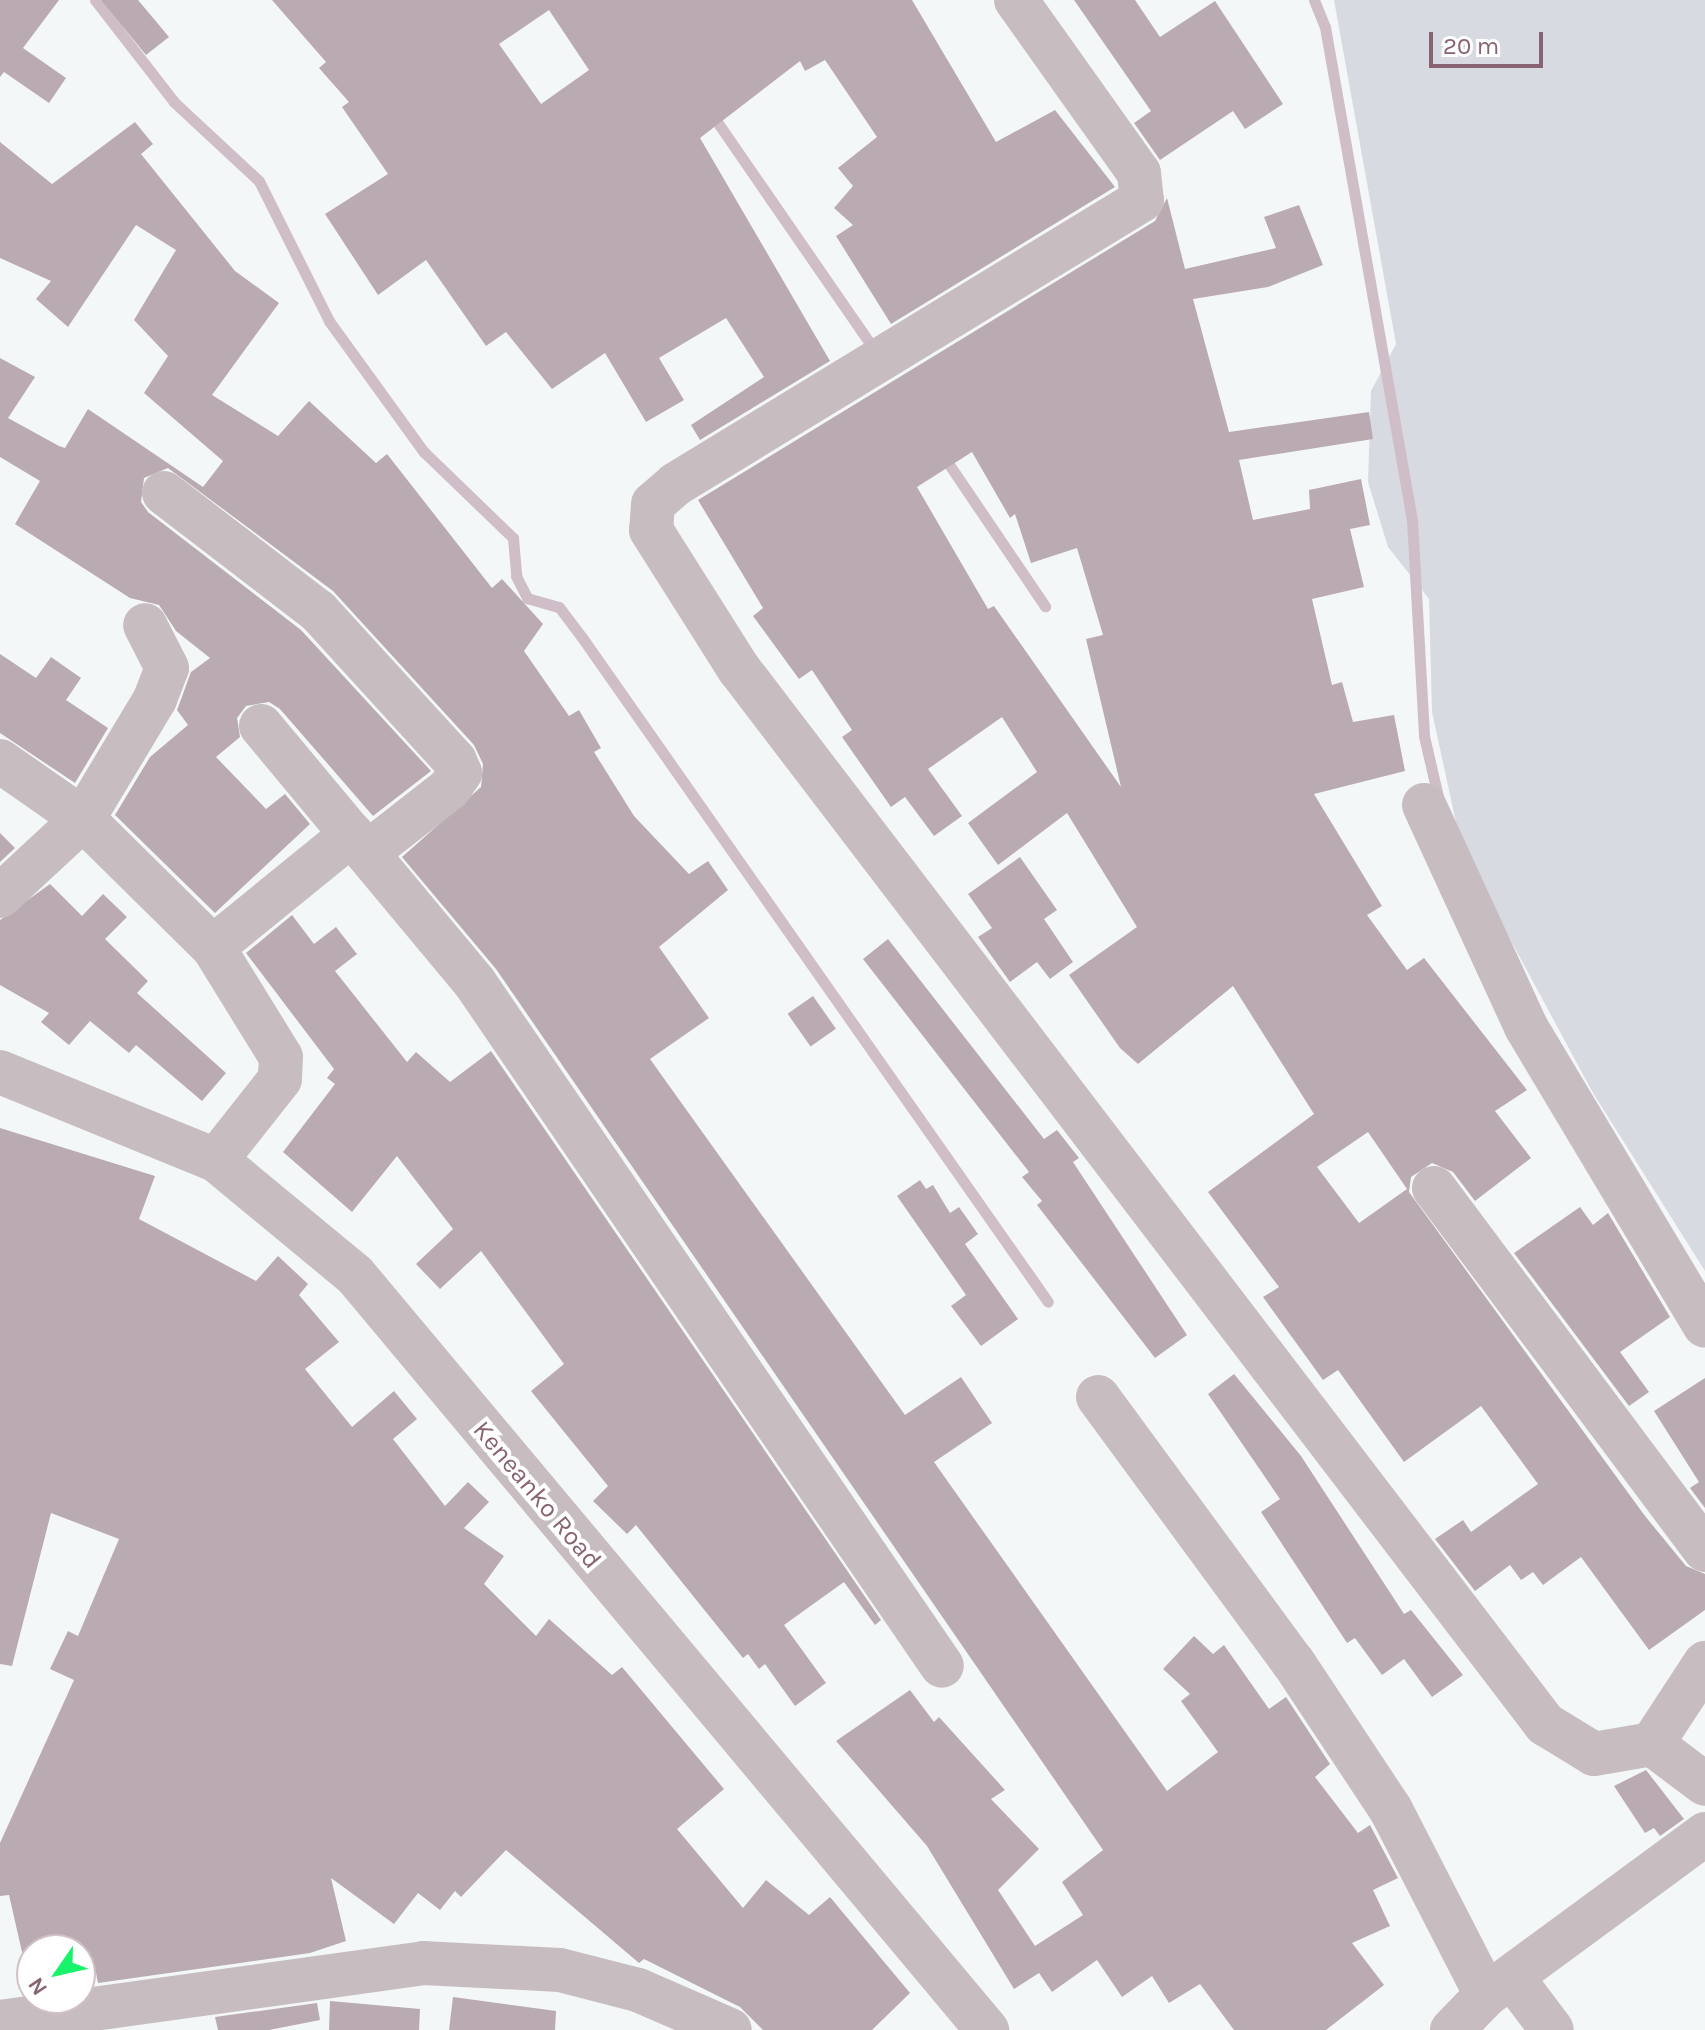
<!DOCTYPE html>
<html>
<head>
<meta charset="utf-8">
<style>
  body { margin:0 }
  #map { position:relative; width:1705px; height:2030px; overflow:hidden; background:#f4f7f8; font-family:Karla,sans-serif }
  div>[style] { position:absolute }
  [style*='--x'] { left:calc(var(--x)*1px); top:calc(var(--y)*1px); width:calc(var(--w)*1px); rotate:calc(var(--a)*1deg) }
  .green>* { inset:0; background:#d8dae2 }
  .stream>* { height:11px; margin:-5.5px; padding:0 5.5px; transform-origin:5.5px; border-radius:5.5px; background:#cfbec8 }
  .building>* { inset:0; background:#baabb2; transform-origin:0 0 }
  .minor>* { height:44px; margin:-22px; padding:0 22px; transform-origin:22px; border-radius:22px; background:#c7bdc1 }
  span { translate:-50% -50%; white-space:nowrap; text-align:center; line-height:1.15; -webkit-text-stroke:8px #fff; paint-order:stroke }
  .street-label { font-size:26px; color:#886473 }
  .north { position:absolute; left:16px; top:1934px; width:80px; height:80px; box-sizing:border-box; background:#fff; border:2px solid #cfc1c7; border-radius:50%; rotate:236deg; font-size:22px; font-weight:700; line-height:32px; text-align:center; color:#886473 }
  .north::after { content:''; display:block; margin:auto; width:28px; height:36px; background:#18f36a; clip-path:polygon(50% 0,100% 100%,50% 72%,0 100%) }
  .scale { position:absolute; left:1429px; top:32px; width:114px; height:36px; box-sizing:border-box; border:4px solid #886473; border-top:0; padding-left:10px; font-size:24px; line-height:28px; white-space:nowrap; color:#886473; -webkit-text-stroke:6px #fff; paint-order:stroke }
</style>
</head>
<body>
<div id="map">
  <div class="green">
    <div style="clip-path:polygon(1334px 0,1705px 0,1705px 1271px,1593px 1093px,1462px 850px,1432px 712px,1429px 599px,1388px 547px,1368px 482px,1371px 391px,1396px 344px)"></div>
  </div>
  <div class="stream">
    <div style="--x:95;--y:0;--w:129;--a:52.2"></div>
    <div style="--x:174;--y:102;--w:116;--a:42.9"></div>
    <div style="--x:259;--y:181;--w:157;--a:63.4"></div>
    <div style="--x:329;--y:321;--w:162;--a:54.1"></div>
    <div style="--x:424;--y:452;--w:124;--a:44"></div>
    <div style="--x:513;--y:538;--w:38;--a:85"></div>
    <div style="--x:516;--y:576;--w:25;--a:63"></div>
    <div style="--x:527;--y:598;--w:33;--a:16"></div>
    <div style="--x:559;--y:607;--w:36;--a:53"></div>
    <div style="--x:581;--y:636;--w:813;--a:54.96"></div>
    <div style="--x:1314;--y:0;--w:29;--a:68"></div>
    <div style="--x:1325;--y:27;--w:501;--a:79.99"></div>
    <div style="--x:1412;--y:520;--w:216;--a:86.8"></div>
    <div style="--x:1424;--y:736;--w:67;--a:77"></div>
    <div style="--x:711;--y:113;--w:283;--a:55.4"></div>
    <div style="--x:942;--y:454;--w:184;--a:55.9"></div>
  </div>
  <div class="building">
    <div style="clip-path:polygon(0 0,59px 0,23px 48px,66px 78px,49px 103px,4px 72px,0 77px)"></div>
    <div style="clip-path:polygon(101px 0,138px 0,169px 37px,146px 55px)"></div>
    <div style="clip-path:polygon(evenodd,272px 0,912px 0,996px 142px,1055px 110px,1115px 187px,891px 324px,836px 236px,853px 225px,834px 208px,853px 186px,838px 168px,877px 137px,825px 60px,805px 71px,800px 61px,700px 138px,830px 361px,700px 440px,691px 425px,764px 377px,726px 318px,659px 358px,684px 400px,646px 422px,605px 353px,552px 389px,506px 332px,486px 346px,426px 260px,378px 295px,325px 214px,388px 174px,342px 107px,349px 102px,319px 68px,326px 62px,272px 0,549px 10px,589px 70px,541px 104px,499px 44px,549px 10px)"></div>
    <div style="clip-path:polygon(1074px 0,1135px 0,1160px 37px,1215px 1px,1283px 104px,1245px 129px,1233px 111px,1160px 160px,1134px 123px,1151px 111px)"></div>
    <div style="clip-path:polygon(135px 122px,153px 144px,141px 154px,235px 271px,279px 303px,212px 395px,278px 436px,309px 401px,376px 463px,387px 454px,492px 588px,502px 579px,543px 624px,524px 651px,569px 716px,579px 710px,601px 748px,594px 752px,634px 816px,689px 874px,708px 861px,728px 890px,659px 947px,709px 1018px,650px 1059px,905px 1415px,961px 1377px,992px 1423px,934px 1462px,1167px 1791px,1218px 1752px,1181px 1701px,1190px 1694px,1163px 1669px,1194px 1636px,1213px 1654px,1224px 1645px,1269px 1709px,1286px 1697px,1330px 1764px,1315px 1777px,1358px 1833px,1370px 1825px,1398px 1878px,1373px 1890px,1390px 1926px,1352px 1943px,1384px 1985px,1326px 2030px,1234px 2030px,1200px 1984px,1169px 2003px,1152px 1976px,1122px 1997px,1097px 1960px,1052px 1992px,1039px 1973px,1014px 1989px,927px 1846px,836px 1741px,910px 1690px,934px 1722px,939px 1717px,1005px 1790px,991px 1799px,1039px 1849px,998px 1890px,1035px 1946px,1083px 1915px,1062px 1882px,1103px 1850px,496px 969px,402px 857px,481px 787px,483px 764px,474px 745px,333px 591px,168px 468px,144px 478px,141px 502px,148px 512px,301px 630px,431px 771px,373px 816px,280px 709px,269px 702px,246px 706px,237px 718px,240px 737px,216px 757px,266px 809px,285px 794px,310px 824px,215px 913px,115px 815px,150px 757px,188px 725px,177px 710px,191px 672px,210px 658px,176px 631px,159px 605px,130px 598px,15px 524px,40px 481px,0 457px,0 358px,35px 377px,8px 418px,59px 446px,65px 448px,88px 409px,203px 487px,223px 461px,144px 393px,168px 356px,134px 320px,176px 250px,136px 225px,68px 327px,36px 299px,51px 281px,0 258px,0 142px,52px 184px)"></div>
    <div style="clip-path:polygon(evenodd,1167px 198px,1185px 269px,1276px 248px,1264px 217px,1299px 205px,1323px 265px,1268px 287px,1193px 299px,1229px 432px,1369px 412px,1373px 439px,1239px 460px,1253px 520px,1310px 509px,1309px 490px,1361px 479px,1370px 525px,1350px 529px,1364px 587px,1312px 599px,1332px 685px,1342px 682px,1353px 722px,1394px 715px,1405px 771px,1314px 794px,1382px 906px,1367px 915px,1407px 970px,1424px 958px,1527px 1090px,1495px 1111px,1531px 1158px,1475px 1201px,1453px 1172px,1432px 1163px,1411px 1177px,1409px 1192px,1645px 1516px,1686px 1566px,1705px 1574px,1705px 1610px,1649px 1650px,1581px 1557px,1543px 1585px,1533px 1572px,1521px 1580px,1510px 1565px,1475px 1591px,1435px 1539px,1463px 1520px,1471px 1532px,1538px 1484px,1481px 1406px,1404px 1462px,1338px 1370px,1323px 1380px,1263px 1297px,1279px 1287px,1208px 1192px,1314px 1114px,1233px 986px,1138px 1064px,1120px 1048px,1069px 975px,1137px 927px,1067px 813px,998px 865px,968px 823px,1037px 772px,1002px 717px,928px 769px,962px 816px,934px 836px,905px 797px,891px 807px,842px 737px,852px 730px,812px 670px,799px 679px,753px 616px,763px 608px,698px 500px,1155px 221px,1167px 198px,972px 452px,1010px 518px,1015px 514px,1031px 563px,1077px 548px,1103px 635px,1086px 639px,1121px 787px,994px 606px,988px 609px,917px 487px,972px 452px,1167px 198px,1368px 1132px,1407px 1189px,1359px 1223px,1317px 1167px,1368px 1132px)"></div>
    <div style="clip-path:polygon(0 654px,36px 678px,51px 657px,81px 678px,66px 700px,108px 728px,75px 783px,0 733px)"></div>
    <div style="clip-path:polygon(0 833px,15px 848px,0 862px)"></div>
    <div style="clip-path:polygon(1020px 857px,1057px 910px,1044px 919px,1073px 962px,1050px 979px,1037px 962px,1010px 982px,978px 937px,992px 928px,968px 894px)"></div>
    <div style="clip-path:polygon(50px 884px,82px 916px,103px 894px,127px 917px,105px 939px,148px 981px,137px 993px,226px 1073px,202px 1101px,136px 1045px,129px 1053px,90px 1021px,69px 1045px,41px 1022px,49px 1013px,0 985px,0 920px)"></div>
    <div style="clip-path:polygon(292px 915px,314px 944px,336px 927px,357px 954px,335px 971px,407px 1062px,416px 1052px,450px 1082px,491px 1051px,881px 1620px,875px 1625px,844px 1582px,784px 1625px,826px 1683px,795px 1706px,765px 1664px,759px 1669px,748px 1654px,743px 1658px,636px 1525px,627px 1534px,593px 1501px,608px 1486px,531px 1391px,564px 1364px,481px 1251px,440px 1289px,416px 1264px,453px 1229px,397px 1156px,352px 1212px,283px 1152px,335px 1084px,327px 1078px,334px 1069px,246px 953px)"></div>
    <div style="clip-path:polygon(888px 939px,1044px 1139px,1057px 1130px,1079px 1158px,1073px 1162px,1187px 1335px,1155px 1358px,1037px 1205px,1042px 1201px,1022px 1177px,1029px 1172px,863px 959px)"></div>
    <div style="left:813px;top:996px;width:40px;height:31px;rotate:55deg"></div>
    <div style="clip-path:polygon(0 1128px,155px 1176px,139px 1219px,256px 1281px,278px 1256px,308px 1284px,299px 1295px,339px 1342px,305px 1369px,352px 1427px,394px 1391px,417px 1419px,393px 1439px,445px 1506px,468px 1482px,489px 1502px,464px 1528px,504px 1556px,484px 1584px,536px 1636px,549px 1619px,612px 1675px,622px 1667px,724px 1789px,677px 1829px,743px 1908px,766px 1880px,809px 1915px,830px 1897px,910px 1993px,872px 2030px,763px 2030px,740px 2007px,644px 1959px,639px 1963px,506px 1850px,461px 1897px,455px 1891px,440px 1910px,418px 1893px,394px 1924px,331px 1878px,346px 1941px,310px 1953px,98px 1983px,96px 1973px,80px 1976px,80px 1950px,32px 1950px,30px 1987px,9px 1895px,0 1896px,0 1843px,74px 1680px,50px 1669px,68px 1631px,78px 1636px,119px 1539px,51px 1513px,12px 1666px,0 1664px)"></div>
    <div style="clip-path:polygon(920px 1180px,926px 1189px,933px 1185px,950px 1213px,959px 1207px,978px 1234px,965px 1244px,1018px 1319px,981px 1346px,951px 1306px,966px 1295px,897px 1196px)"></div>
    <div style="clip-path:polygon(1580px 1207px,1593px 1225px,1608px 1213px,1670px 1317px,1620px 1352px,1649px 1392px,1629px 1406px,1514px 1253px)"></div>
    <div style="clip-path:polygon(1234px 1374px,1301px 1456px,1404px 1614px,1411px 1610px,1463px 1675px,1432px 1697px,1404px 1659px,1382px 1675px,1355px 1638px,1347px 1643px,1261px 1512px,1280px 1499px,1208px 1394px)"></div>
    <div style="clip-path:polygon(1705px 1378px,1705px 1508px,1690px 1488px,1699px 1482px,1654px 1411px)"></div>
    <div style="clip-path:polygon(1646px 1770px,1684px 1819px,1660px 1836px,1654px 1828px,1645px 1833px,1614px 1786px)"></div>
    <div style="clip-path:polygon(453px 1997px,556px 2011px,555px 2030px,449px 2030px)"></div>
    <div style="clip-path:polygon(330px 2001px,420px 2009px,419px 2030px,329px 2030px)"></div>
    <div style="clip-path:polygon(317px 2003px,320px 2020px,269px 2030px,218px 2030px,215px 2017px)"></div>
  </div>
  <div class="minor">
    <div style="--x:1016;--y:0;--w:212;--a:54.6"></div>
    <div style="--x:1139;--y:173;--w:27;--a:84"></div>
    <div style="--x:1142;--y:200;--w:546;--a:148.64"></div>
    <div style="--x:676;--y:484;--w:30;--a:139"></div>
    <div style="--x:653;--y:504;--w:26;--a:94"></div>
    <div style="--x:651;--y:530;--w:165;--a:57.7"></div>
    <div style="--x:739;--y:669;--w:1328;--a:52.62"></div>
    <div style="--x:1545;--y:1724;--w:57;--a:31.5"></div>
    <div style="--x:1594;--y:1754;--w:59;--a:-9.8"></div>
    <div style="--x:1652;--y:1744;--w:66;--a:37"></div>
    <div style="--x:164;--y:493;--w:194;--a:37.5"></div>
    <div style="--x:318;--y:611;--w:203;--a:47.6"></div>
    <div style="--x:455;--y:761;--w:13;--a:67"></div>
    <div style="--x:460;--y:773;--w:18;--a:124"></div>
    <div style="--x:450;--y:788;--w:104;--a:142"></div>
    <div style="--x:261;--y:726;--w:334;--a:50.2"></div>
    <div style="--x:475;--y:983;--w:827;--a:55.64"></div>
    <div style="--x:0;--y:761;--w:101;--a:34.9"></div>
    <div style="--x:83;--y:819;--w:182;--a:44.6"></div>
    <div style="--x:213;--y:947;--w:129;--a:58.3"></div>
    <div style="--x:281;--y:1057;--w:22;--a:93"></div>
    <div style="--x:280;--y:1079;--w:103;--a:128.3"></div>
    <div style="--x:1424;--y:805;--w:244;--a:65.3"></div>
    <div style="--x:1526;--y:1027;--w:348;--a:59.1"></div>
    <div style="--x:0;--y:896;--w:113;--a:-42.9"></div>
    <div style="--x:83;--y:819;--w:140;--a:-59"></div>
    <div style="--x:155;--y:699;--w:33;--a:-69"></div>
    <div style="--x:167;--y:668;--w:48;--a:-117.1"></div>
    <div style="--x:213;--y:947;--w:179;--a:-39.1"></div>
    <div style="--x:0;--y:1072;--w:233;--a:22.2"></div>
    <div style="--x:216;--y:1160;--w:180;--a:39.6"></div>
    <div style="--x:355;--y:1275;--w:985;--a:50.07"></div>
    <div style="--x:1434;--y:1188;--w:452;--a:53.2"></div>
    <div style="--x:1098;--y:1397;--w:329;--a:53.7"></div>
    <div style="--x:1293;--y:1662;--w:178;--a:56.5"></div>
    <div style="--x:1391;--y:1810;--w:208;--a:62.8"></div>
    <div style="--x:1652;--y:1744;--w:97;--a:-56.8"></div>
    <div style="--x:1512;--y:1977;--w:66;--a:53"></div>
    <div style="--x:0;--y:2022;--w:427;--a:-7.9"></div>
    <div style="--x:423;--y:1963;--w:137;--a:2.9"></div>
    <div style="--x:560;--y:1970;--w:81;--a:14.4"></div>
    <div style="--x:638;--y:1990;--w:100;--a:23.5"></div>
    <div style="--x:1452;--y:2030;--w:49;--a:-45.8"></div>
    <div style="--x:1486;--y:1995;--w:272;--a:-36.3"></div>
  </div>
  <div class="street-label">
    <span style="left:537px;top:1495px;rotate:50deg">Keneanko Road</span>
  </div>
  <div class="north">N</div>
  <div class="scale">20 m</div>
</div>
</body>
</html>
